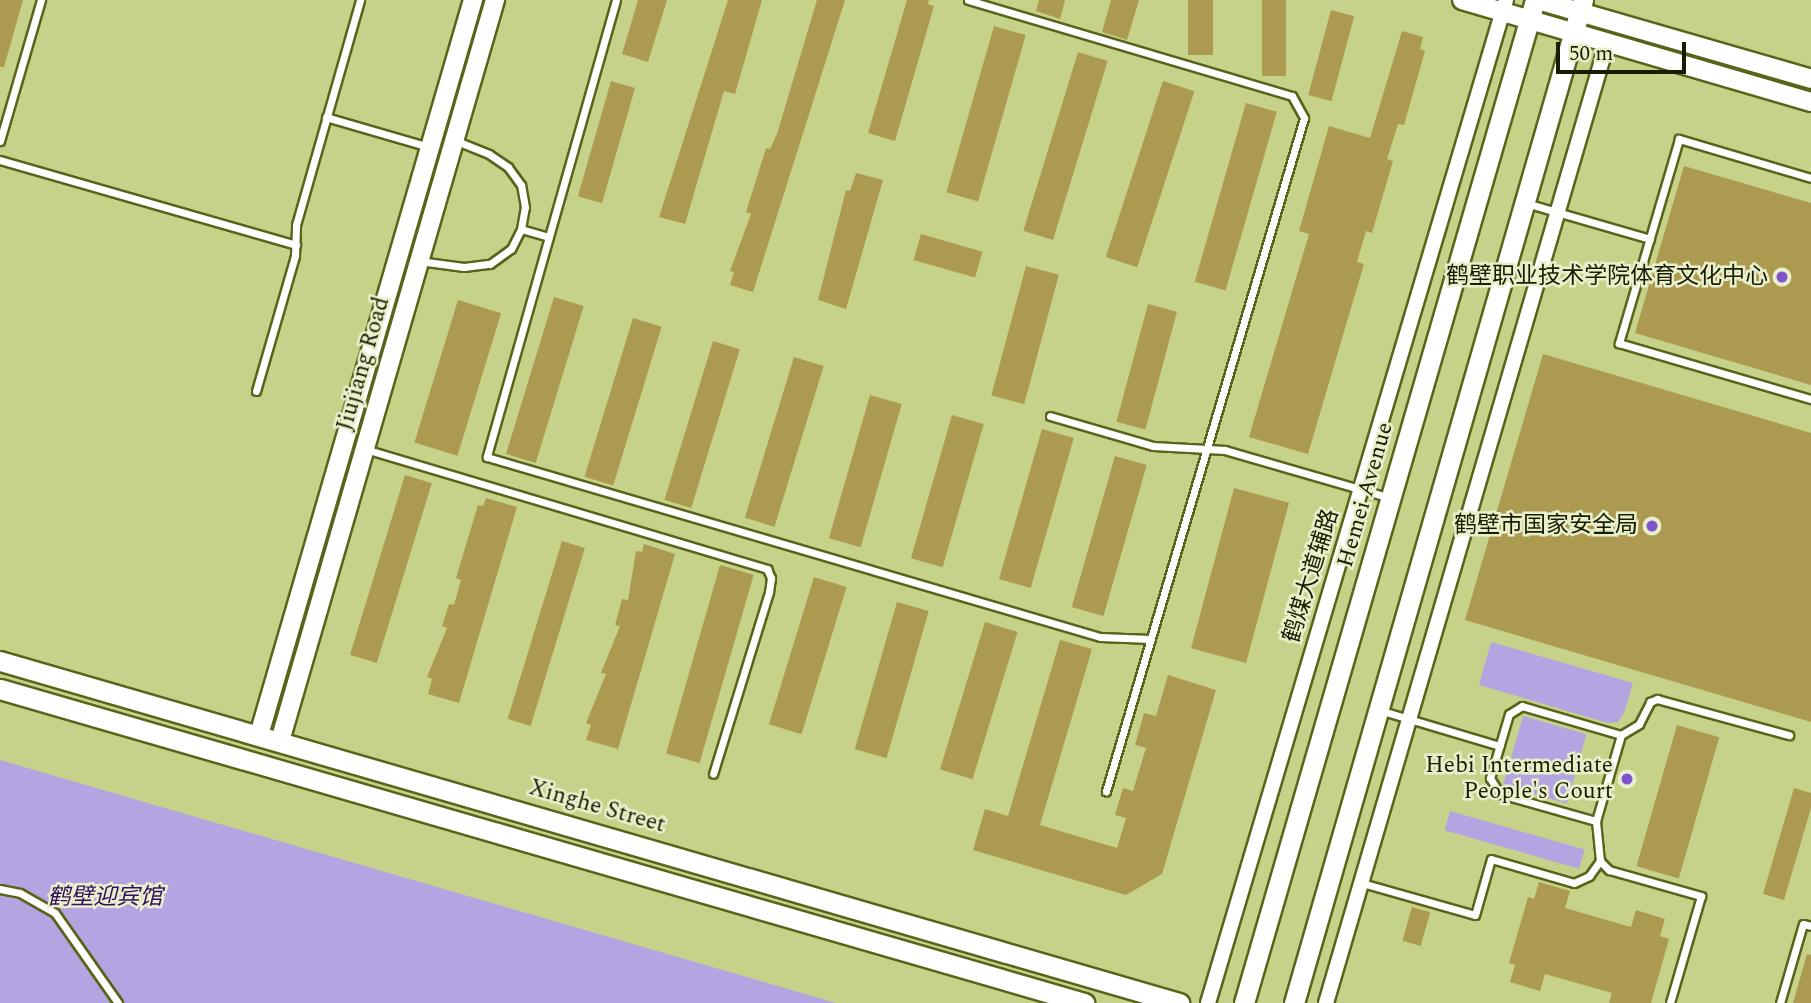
<!DOCTYPE html>
<html>
<head>
<meta charset="utf-8">
<style>
  body { margin:0 }
  #map { position:relative; width:1811px; height:1003px; overflow:hidden; background:#c6d289; font-family:Spectral,"Noto Sans SC",serif }
  div>[style] { position:absolute }
  [style*='--x'] { left:calc(var(--x)*1px); top:calc(var(--y)*1px); width:calc(var(--w)*1px); rotate:calc(var(--a)*1deg) }
  .green>* { inset:0; background:#b4a4e2; transform-origin:0 0 }
  .building>* { inset:0; background:#ac9a51; transform-origin:0 0 }
  .roads { filter:drop-shadow(2px 0 #5a6319) drop-shadow(-2px 0 #5a6319) drop-shadow(0 2px #5a6319) drop-shadow(0 -2px #5a6319) }
  .service>* { height:7px; margin:-3.5px; padding:0 3.5px; transform-origin:3.5px; border-radius:3.5px; background:#fff }
  .minor>* { height:14px; margin:-7px; padding:0 7px; transform-origin:7px; border-radius:7px; background:#fff }
  .tertiary>* { height:18px; margin:-9px; padding:0 9px; transform-origin:9px; border-radius:9px; background:#fff }
  .secondary>* { height:19px; margin:-9.5px; padding:0 9.5px; transform-origin:9.5px; border-radius:9.5px; background:#fff }
  .dots>* { width:19px; height:19px; translate:-50% -50%; box-sizing:border-box; border:4px solid #e9efcb; border-radius:50% }
  span { translate:-50% -50%; white-space:nowrap; text-align:center; line-height:1.15; -webkit-text-stroke:5px #e9efcb; paint-order:stroke }
  .poi-label { font-size:23px; color:#191c01 }
  .right { translate:-100% -50%; text-align:right }
  .street-label { font-size:23px; color:#191c01 }
  .park-label { font-size:23px; color:#320e61; font-style:italic }
  .scale { position:absolute; left:1556px; top:42px; width:130px; height:32px; box-sizing:border-box; border:4px solid #191c01; border-top:0; padding-left:9px; font-size:21px; line-height:24px; white-space:nowrap; color:#191c01; -webkit-text-stroke:5px #e9efcb; paint-order:stroke }
</style>
</head>
<body>
<div id="map">
  <div class="green">
    <div style="clip-path:polygon(1491px 642px,1633px 683px,1624px 713px,1618px 722px,1608px 723px,1479px 685px)"></div>
    <div style="left:1523px;top:716px;width:66px;height:72px;rotate:16deg"></div>
    <div style="clip-path:polygon(0 760px,836px 1003px,0 1003px)"></div>
    <div style="left:1450px;top:811px;width:140px;height:20px;rotate:16deg"></div>
  </div>
  <div class="building">
    <div style="clip-path:polygon(0 0,23px 0,4px 67px,0 67px)"></div>
    <div style="clip-path:polygon(638px 0,667px 0,648px 62px,622px 54px)"></div>
    <div style="clip-path:polygon(728px 0,762px 0,735px 94px,724px 91px,685px 224px,659px 217px)"></div>
    <div style="clip-path:polygon(817px 0,845px 0,753px 292px,730px 285px,734px 272px,730px 271px,751px 214px,746px 212px,766px 148px,770px 149px,777px 134px)"></div>
    <div style="clip-path:polygon(907px 0,929px 0,928px 4px,934px 6px,895px 141px,868px 133px)"></div>
    <div style="clip-path:polygon(1039px 0,1065px 0,1060px 19px,1036px 11px)"></div>
    <div style="clip-path:polygon(1111px 0,1139px 0,1127px 40px,1102px 32px)"></div>
    <div style="left:1188px;top:0;width:25px;height:55px"></div>
    <div style="left:1262px;top:0;width:24px;height:76px"></div>
    <div style="left:1331px;top:10px;width:24px;height:88px;rotate:15deg"></div>
    <div style="left:994px;top:26px;width:33px;height:173px;rotate:16deg"></div>
    <div style="clip-path:polygon(1402px 31px,1423px 37px,1420px 49px,1425px 51px,1404px 125px,1398px 124px,1387px 159px,1393px 161px,1372px 233px,1366px 231px,1357px 262px,1364px 264px,1308px 454px,1249px 437px,1309px 234px,1299px 231px,1329px 126px,1370px 138px)"></div>
    <div style="left:1078px;top:52px;width:31px;height:187px;rotate:17deg"></div>
    <div style="left:611px;top:81px;width:25px;height:120px;rotate:16deg"></div>
    <div style="left:1163px;top:81px;width:33px;height:185px;rotate:18deg"></div>
    <div style="left:1246px;top:103px;width:32px;height:186px;rotate:16deg"></div>
    <div style="clip-path:polygon(1684px 166px,1811px 203px,1811px 385px,1635px 333px)"></div>
    <div style="clip-path:polygon(856px 173px,883px 180px,846px 309px,818px 300px,846px 190px,850px 191px)"></div>
    <div style="left:921px;top:234px;width:64px;height:27px;rotate:16deg"></div>
    <div style="left:1026px;top:266px;width:34px;height:134px;rotate:15deg"></div>
    <div style="left:554px;top:297px;width:31px;height:164px;rotate:17deg"></div>
    <div style="left:458px;top:300px;width:45px;height:149px;rotate:17deg"></div>
    <div style="left:1148px;top:304px;width:30px;height:122px;rotate:15deg"></div>
    <div style="left:633px;top:318px;width:30px;height:166px;rotate:17deg"></div>
    <div style="left:713px;top:341px;width:28px;height:166px;rotate:17deg"></div>
    <div style="clip-path:polygon(1543px 354px,1811px 433px,1811px 722px,1465px 620px)"></div>
    <div style="left:794px;top:357px;width:31px;height:168px;rotate:17deg"></div>
    <div style="left:870px;top:395px;width:33px;height:149px;rotate:16deg"></div>
    <div style="left:952px;top:415px;width:33px;height:149px;rotate:16deg"></div>
    <div style="left:1042px;top:429px;width:33px;height:156px;rotate:16deg"></div>
    <div style="left:1115px;top:456px;width:33px;height:157px;rotate:16deg"></div>
    <div style="left:405px;top:475px;width:28px;height:188px;rotate:17deg"></div>
    <div style="left:1234px;top:488px;width:57px;height:166px;rotate:15deg"></div>
    <div style="clip-path:polygon(486px 498px,517px 507px,459px 703px,428px 694px,432px 679px,427px 677px,447px 628px,442px 626px,449px 604px,454px 605px,461px 580px,456px 578px,478px 505px,483px 506px)"></div>
    <div style="left:562px;top:541px;width:24px;height:186px;rotate:17deg"></div>
    <div style="clip-path:polygon(644px 544px,675px 554px,618px 749px,586px 740px,591px 725px,586px 723px,606px 674px,601px 673px,620px 626px,615px 625px,622px 599px,628px 600px,636px 551px,642px 552px)"></div>
    <div style="left:720px;top:565px;width:35px;height:196px;rotate:16deg"></div>
    <div style="left:814px;top:577px;width:34px;height:154px;rotate:17deg"></div>
    <div style="left:897px;top:602px;width:33px;height:153px;rotate:16deg"></div>
    <div style="left:985px;top:622px;width:34px;height:154px;rotate:17deg"></div>
    <div style="clip-path:polygon(1060px 640px,1092px 649px,1040px 825px,1117px 848px,1126px 818px,1115px 815px,1123px 788px,1133px 791px,1146px 748px,1135px 745px,1144px 713px,1156px 716px,1168px 675px,1216px 690px,1162px 874px,1126px 895px,973px 850px,985px 809px,1008px 816px)"></div>
    <div style="left:1677px;top:725px;width:44px;height:147px;rotate:16deg"></div>
    <div style="clip-path:polygon(1794px 788px,1811px 793px,1811px 808px,1784px 900px,1763px 894px)"></div>
    <div style="clip-path:polygon(1539px 882px,1570px 891px,1565px 908px,1631px 927px,1636px 910px,1665px 919px,1660px 936px,1669px 939px,1651px 1003px,1609px 1003px,1612px 993px,1545px 974px,1540px 991px,1510px 982px,1515px 965px,1509px 963px,1528px 897px,1534px 899px)"></div>
    <div style="left:1412px;top:907px;width:19px;height:35px;rotate:16deg"></div>
    <div style="clip-path:polygon(1807px 954px,1811px 955px,1811px 1003px,1793px 1003px)"></div>
  </div>
  <div class="roads">
    <div class="service">
      <div style="--x:616;--y:0;--w:475;--a:105.8"></div>
      <div style="--x:487;--y:457;--w:639;--a:16.36"></div>
      <div style="--x:1100;--y:637;--w:51;--a:2.2"></div>
      <div style="--x:968;--y:0;--w:338;--a:16.5"></div>
      <div style="--x:1292;--y:96;--w:25;--a:61"></div>
      <div style="--x:1304;--y:118;--w:702;--a:106.39"></div>
      <div style="--x:326;--y:117;--w:107;--a:16.2"></div>
      <div style="--x:0;--y:141;--w:147;--a:-73.8"></div>
      <div style="--x:0;--y:160;--w:308;--a:16"></div>
      <div style="--x:1811;--y:178;--w:138;--a:-163.5"></div>
      <div style="--x:1679;--y:139;--w:213;--a:106.4"></div>
      <div style="--x:1619;--y:343;--w:200;--a:16.3"></div>
      <div style="--x:1526;--y:203;--w:129;--a:16.2"></div>
      <div style="--x:521;--y:229;--w:29;--a:16"></div>
      <div style="--x:419;--y:261;--w:45;--a:7.6"></div>
      <div style="--x:464;--y:267;--w:26;--a:-7"></div>
      <div style="--x:490;--y:264;--w:26;--a:-36"></div>
      <div style="--x:511;--y:249;--w:22;--a:-63"></div>
      <div style="--x:521;--y:229;--w:22;--a:-80"></div>
      <div style="--x:525;--y:207;--w:22;--a:-100"></div>
      <div style="--x:521;--y:185;--w:22;--a:-126"></div>
      <div style="--x:508;--y:167;--w:23;--a:-146"></div>
      <div style="--x:489;--y:154;--w:37;--a:-158"></div>
      <div style="--x:256;--y:391;--w:141;--a:-73.9"></div>
      <div style="--x:295;--y:256;--w:31;--a:-88"></div>
      <div style="--x:296;--y:225;--w:234;--a:-74.1"></div>
      <div style="--x:1050;--y:416;--w:107;--a:16.2"></div>
      <div style="--x:1153;--y:446;--w:72;--a:3.2"></div>
      <div style="--x:1225;--y:450;--w:172;--a:16.2"></div>
      <div style="--x:365;--y:449;--w:420;--a:16.6"></div>
      <div style="--x:767;--y:569;--w:10;--a:66"></div>
      <div style="--x:771;--y:578;--w:14;--a:98"></div>
      <div style="--x:769;--y:592;--w:190;--a:107.1"></div>
      <div style="--x:1379;--y:710;--w:126;--a:16.6"></div>
      <div style="--x:1621;--y:735;--w:103;--a:-163.7"></div>
      <div style="--x:1522;--y:706;--w:15;--a:148"></div>
      <div style="--x:1509;--y:714;--w:67;--a:106.5"></div>
      <div style="--x:1490;--y:778;--w:19;--a:58"></div>
      <div style="--x:1500;--y:794;--w:100;--a:15.7"></div>
      <div style="--x:1596;--y:821;--w:90;--a:-73.8"></div>
      <div style="--x:1621;--y:735;--w:21;--a:-31"></div>
      <div style="--x:1639;--y:724;--w:25;--a:-63"></div>
      <div style="--x:1650;--y:702;--w:8;--a:-23"></div>
      <div style="--x:1657;--y:699;--w:137;--a:15.3"></div>
      <div style="--x:1596;--y:821;--w:40;--a:84.3"></div>
      <div style="--x:1600;--y:861;--w:13;--a:45"></div>
      <div style="--x:1609;--y:870;--w:96;--a:15.8"></div>
      <div style="--x:1701;--y:896;--w:111;--a:106.2"></div>
      <div style="--x:1362;--y:883;--w:117;--a:15.8"></div>
      <div style="--x:1475;--y:915;--w:58;--a:-74.1"></div>
      <div style="--x:1491;--y:859;--w:86;--a:16.1"></div>
      <div style="--x:1574;--y:883;--w:17;--a:-25"></div>
      <div style="--x:1589;--y:876;--w:19;--a:-54"></div>
      <div style="--x:0;--y:889;--w:20;--a:11"></div>
      <div style="--x:20;--y:893;--w:40;--a:29.7"></div>
      <div style="--x:55;--y:913;--w:110;--a:55"></div>
      <div style="--x:1780;--y:1003;--w:82;--a:-73.8"></div>
      <div style="--x:1803;--y:924;--w:8;--a:14"></div>
    </div>
    <div class="minor">
      <div style="--x:1208;--y:1003;--w:1046;--a:-73.45"></div>
      <div style="--x:1326;--y:1003;--w:1000;--a:-73.68"></div>
    </div>
    <div class="tertiary">
      <div style="--x:1462;--y:0;--w:364;--a:16.3"></div>
      <div style="--x:1538;--y:0;--w:284;--a:16.1"></div>
      <div style="--x:259;--y:735;--w:766;--a:-73.77"></div>
      <div style="--x:280;--y:741;--w:772;--a:-73.82"></div>
    </div>
    <div class="secondary">
      <div style="--x:0;--y:661;--w:1228;--a:16.18"></div>
      <div style="--x:0;--y:689;--w:1129;--a:16.15"></div>
      <div style="--x:1244;--y:1003;--w:1044;--a:-73.82"></div>
      <div style="--x:1294;--y:1003;--w:1044;--a:-73.93"></div>
    </div>
  </div>
  <div class="dots">
    <div style="left:1782px;top:277px;background:#7e54cd"></div>
    <div style="left:1652px;top:526px;background:#7e54cd"></div>
    <div style="left:1627px;top:779px;background:#7e54cd"></div>
  </div>
  <div class="poi-label">
    <span class="right" style="left:1768px;top:277px">鹤壁职业技术学院体育文化中心</span>
    <span class="right" style="left:1638px;top:526px">鹤壁市国家安全局</span>
    <span class="right" style="left:1613px;top:779px">Hebi Intermediate<br>People's Court</span>
  </div>
  <div class="street-label">
    <span style="left:364px;top:364px;rotate:-74deg">Jiujiang Road</span>
    <span style="left:1366px;top:495px;rotate:-74deg">Hemei Avenue</span>
    <span style="left:1312px;top:576px;rotate:-73deg">鹤煤大道辅路</span>
    <span style="left:597px;top:807px;rotate:16deg">Xinghe Street</span>
  </div>
  <div class="park-label">
    <span style="left:105px;top:898px">鹤壁迎宾馆</span>
  </div>
  <div class="scale">50 m</div>
</div>
</body>
</html>
